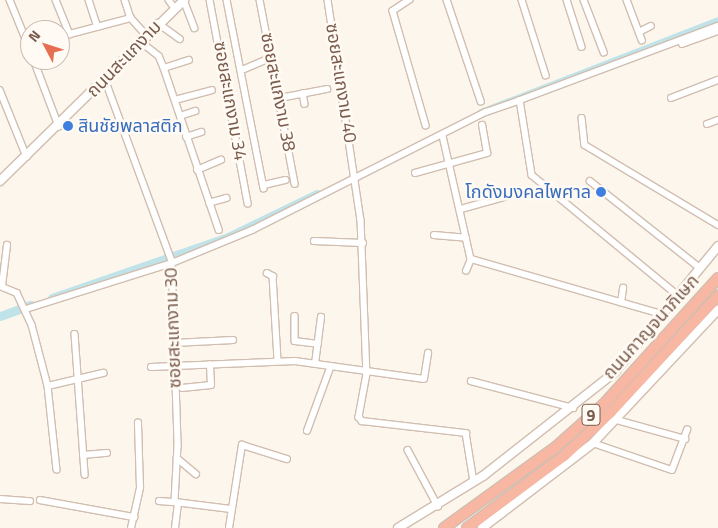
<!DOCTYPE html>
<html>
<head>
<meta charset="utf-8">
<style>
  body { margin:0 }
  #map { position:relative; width:718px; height:528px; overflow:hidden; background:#fdf6ec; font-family:"Titillium Web","Noto Sans Thai",sans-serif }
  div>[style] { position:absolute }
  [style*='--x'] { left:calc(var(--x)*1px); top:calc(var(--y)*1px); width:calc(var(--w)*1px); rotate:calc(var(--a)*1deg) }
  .river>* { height:9px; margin:-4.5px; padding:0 4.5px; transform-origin:4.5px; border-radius:4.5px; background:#bfe3e8 }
  .roads { filter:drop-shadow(1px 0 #d1beb0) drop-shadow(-1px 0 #d1beb0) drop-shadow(0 1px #d1beb0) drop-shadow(0 -1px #d1beb0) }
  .street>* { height:5.5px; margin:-2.75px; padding:0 2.75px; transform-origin:2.75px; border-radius:2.75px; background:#fff }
  .secondary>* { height:8px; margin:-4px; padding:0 4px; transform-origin:4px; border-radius:4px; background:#fff }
  .highway>* { height:10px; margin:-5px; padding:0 5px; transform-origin:5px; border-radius:5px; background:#f7b7a3 }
  .dots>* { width:14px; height:14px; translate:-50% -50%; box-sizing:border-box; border:2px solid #fffaf3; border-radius:50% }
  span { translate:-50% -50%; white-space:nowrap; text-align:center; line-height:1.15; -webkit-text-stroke:5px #fffaf3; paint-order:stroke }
  .shield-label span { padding:1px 4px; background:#fffaf3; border:1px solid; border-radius:4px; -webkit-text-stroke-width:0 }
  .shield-label { font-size:16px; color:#7a5c4d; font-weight:700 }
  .street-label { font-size:18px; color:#7a5c4d }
  .shop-label { font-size:18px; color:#366cbe }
  .left { translate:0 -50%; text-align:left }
  .right { translate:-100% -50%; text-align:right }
  .north { position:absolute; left:20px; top:20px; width:50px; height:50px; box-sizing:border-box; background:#fffaf3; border:1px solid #cabbb1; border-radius:50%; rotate:310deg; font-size:14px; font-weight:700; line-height:20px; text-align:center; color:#7a5c4d }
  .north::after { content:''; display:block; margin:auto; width:18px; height:22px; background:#e76f51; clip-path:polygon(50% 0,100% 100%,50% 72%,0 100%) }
</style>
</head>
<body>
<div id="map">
  <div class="river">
    <div style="--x:481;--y:113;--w:254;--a:-21.2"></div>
    <div style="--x:52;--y:298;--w:186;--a:-19.1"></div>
    <div style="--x:228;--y:237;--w:99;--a:-25.8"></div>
    <div style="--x:0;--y:316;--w:33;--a:-20"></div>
  </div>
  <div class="roads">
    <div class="street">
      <div style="--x:10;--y:0;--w:53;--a:67.8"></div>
      <div style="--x:56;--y:0;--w:37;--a:68"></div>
      <div style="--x:70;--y:34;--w:63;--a:-14.7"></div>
      <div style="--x:89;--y:0;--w:28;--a:72"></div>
      <div style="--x:125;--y:0;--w:19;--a:72"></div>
      <div style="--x:131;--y:18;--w:24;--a:48"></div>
      <div style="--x:169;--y:0;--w:9;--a:54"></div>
      <div style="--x:184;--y:0;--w:30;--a:69"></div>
      <div style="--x:210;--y:0;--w:207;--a:79.4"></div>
      <div style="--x:227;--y:0;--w:192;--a:78.9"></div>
      <div style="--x:260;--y:0;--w:187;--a:79.2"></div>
      <div style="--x:328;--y:0;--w:222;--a:81.5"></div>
      <div style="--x:361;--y:220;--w:154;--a:87.8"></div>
      <div style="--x:367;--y:374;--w:44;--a:100.5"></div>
      <div style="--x:359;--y:417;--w:5;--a:53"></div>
      <div style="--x:362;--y:421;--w:105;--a:6.6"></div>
      <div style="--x:466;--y:433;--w:50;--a:80.7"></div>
      <div style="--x:410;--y:0;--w:20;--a:147"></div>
      <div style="--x:393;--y:11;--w:119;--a:73.9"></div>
      <div style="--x:447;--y:0;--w:107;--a:71.4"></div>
      <div style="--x:522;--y:0;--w:79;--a:72.3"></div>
      <div style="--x:567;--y:0;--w:49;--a:72.3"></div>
      <div style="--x:584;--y:0;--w:56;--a:69"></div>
      <div style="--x:627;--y:0;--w:43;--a:69.4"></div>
      <div style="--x:158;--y:23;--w:27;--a:36"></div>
      <div style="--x:639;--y:32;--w:13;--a:-27"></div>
      <div style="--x:141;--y:42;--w:23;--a:38"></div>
      <div style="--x:159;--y:56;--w:13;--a:67"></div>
      <div style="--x:164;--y:68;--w:171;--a:71.2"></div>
      <div style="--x:682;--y:44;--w:38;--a:-20"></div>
      <div style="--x:34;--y:60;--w:71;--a:69.3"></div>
      <div style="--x:164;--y:68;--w:26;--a:-18"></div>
      <div style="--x:242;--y:70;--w:25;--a:-23"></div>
      <div style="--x:105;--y:79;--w:194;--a:69.8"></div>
      <div style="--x:172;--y:261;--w:185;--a:88.1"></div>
      <div style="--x:178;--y:446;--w:56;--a:93.1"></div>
      <div style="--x:175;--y:502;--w:56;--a:7.1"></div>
      <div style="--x:0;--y:90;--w:72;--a:68.1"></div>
      <div style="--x:303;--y:93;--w:11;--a:80"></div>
      <div style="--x:280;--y:98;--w:48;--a:-10.8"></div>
      <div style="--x:671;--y:98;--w:50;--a:-21"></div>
      <div style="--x:175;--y:100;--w:38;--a:-15"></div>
      <div style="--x:520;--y:100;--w:211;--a:-20.5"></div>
      <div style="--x:180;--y:116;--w:16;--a:-18"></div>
      <div style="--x:582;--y:118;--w:27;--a:84"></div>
      <div style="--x:585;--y:145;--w:155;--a:31"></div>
      <div style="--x:707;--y:124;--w:12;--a:-20"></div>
      <div style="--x:443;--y:136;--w:126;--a:77.2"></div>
      <div style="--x:471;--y:259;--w:202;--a:16.1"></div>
      <div style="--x:186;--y:137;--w:16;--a:-18"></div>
      <div style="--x:197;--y:170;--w:26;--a:-23"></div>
      <div style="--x:415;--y:173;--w:75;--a:-15.5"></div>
      <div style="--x:487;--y:153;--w:28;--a:-100"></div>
      <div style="--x:590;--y:181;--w:139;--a:38.3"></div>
      <div style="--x:264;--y:185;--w:22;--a:-13"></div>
      <div style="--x:209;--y:203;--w:18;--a:-16"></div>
      <div style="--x:461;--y:209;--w:45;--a:-15.6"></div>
      <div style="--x:434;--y:235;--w:32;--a:5"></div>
      <div style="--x:314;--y:241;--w:49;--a:2.3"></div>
      <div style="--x:466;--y:271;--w:13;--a:-67"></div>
      <div style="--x:267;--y:273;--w:7;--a:27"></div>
      <div style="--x:273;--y:276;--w:85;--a:86.6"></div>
      <div style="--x:0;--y:286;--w:18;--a:22"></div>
      <div style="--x:17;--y:293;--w:35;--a:65"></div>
      <div style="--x:32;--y:325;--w:63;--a:75.3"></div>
      <div style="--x:48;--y:386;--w:84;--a:83.9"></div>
      <div style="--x:2;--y:286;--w:41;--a:-83"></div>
      <div style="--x:621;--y:303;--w:15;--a:-82"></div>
      <div style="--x:26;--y:309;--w:153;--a:-17.5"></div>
      <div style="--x:172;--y:263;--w:87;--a:-22.4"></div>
      <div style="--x:252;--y:230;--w:262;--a:-26.8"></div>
      <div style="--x:486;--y:112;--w:36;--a:-19"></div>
      <div style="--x:520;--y:100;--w:76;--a:80.9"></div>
      <div style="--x:532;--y:175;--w:190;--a:39.5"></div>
      <div style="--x:295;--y:316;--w:25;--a:90"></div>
      <div style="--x:295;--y:341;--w:23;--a:7"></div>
      <div style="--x:75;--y:334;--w:141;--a:85.9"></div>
      <div style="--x:174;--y:343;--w:59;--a:-2.9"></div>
      <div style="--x:315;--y:364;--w:47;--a:-82.7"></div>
      <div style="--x:151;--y:367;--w:144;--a:-2.4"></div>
      <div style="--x:295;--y:361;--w:130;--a:7.9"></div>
      <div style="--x:424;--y:379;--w:26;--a:-81"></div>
      <div style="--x:471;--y:381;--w:106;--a:14.8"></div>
      <div style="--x:48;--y:386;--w:57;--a:-13.3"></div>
      <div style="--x:182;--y:388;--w:29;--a:-6"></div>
      <div style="--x:211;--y:385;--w:20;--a:-93"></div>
      <div style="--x:617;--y:420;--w:71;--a:15.6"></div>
      <div style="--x:307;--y:431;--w:67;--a:-69.9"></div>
      <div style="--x:593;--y:443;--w:83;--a:18.9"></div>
      <div style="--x:672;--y:470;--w:43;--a:-69.4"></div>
      <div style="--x:408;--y:450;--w:64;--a:61.8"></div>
      <div style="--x:83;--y:455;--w:24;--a:-5"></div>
      <div style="--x:177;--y:458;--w:25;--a:40"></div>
      <div style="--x:0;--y:499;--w:30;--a:4"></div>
      <div style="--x:40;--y:500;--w:96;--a:10.3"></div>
      <div style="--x:159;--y:501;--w:16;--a:4"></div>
      <div style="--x:131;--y:528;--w:41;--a:-77.3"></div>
      <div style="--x:140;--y:488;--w:65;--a:-91.8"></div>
      <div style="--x:175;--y:528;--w:25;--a:-83"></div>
      <div style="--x:229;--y:528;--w:84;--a:-81.1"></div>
      <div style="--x:242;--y:445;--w:47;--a:17.3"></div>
    </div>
    <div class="secondary">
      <div style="--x:0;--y:181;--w:258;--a:-44.5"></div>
      <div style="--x:398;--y:528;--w:100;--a:-31.5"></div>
      <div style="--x:483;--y:476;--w:168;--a:-38.2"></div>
      <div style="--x:615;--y:372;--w:163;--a:-50.7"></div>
      <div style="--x:482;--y:528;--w:140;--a:-37.4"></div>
      <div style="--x:593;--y:443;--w:183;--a:-46.8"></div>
    </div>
    <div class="highway">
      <div style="--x:444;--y:528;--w:138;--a:-35.9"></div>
      <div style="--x:556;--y:447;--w:63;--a:-41.8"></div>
      <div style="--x:603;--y:405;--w:171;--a:-47.8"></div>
      <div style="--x:467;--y:528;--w:121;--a:-36.6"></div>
      <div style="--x:564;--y:456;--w:64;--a:-43.1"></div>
      <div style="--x:611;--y:412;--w:158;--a:-47.3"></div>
    </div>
  </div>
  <div class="dots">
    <div style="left:68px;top:126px;background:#3f7fe0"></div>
    <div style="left:601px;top:192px;background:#3f7fe0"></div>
  </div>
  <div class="shield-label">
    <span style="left:591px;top:415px">9</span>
  </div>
  <div class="street-label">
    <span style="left:124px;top:59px;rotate:-46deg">ถนนสะแกงาม</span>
    <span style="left:341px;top:83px;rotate:81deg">ซอยสะแกงาม 40</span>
    <span style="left:278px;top:92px;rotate:79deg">ซอยสะแกงาม 38</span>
    <span style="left:230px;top:101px;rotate:80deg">ซอยสะแกงาม 34</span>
    <span style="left:651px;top:327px;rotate:-48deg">ถนนกาญจนาภิเษก</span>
    <span style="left:173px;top:328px;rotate:-92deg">ซอยสะแกงาม 30</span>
  </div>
  <div class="shop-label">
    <span class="left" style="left:78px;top:126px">สินชัยพลาสติก</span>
    <span class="right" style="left:591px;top:192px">โกดังมงคลไพศาล</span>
  </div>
  <div class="north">N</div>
</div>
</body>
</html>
